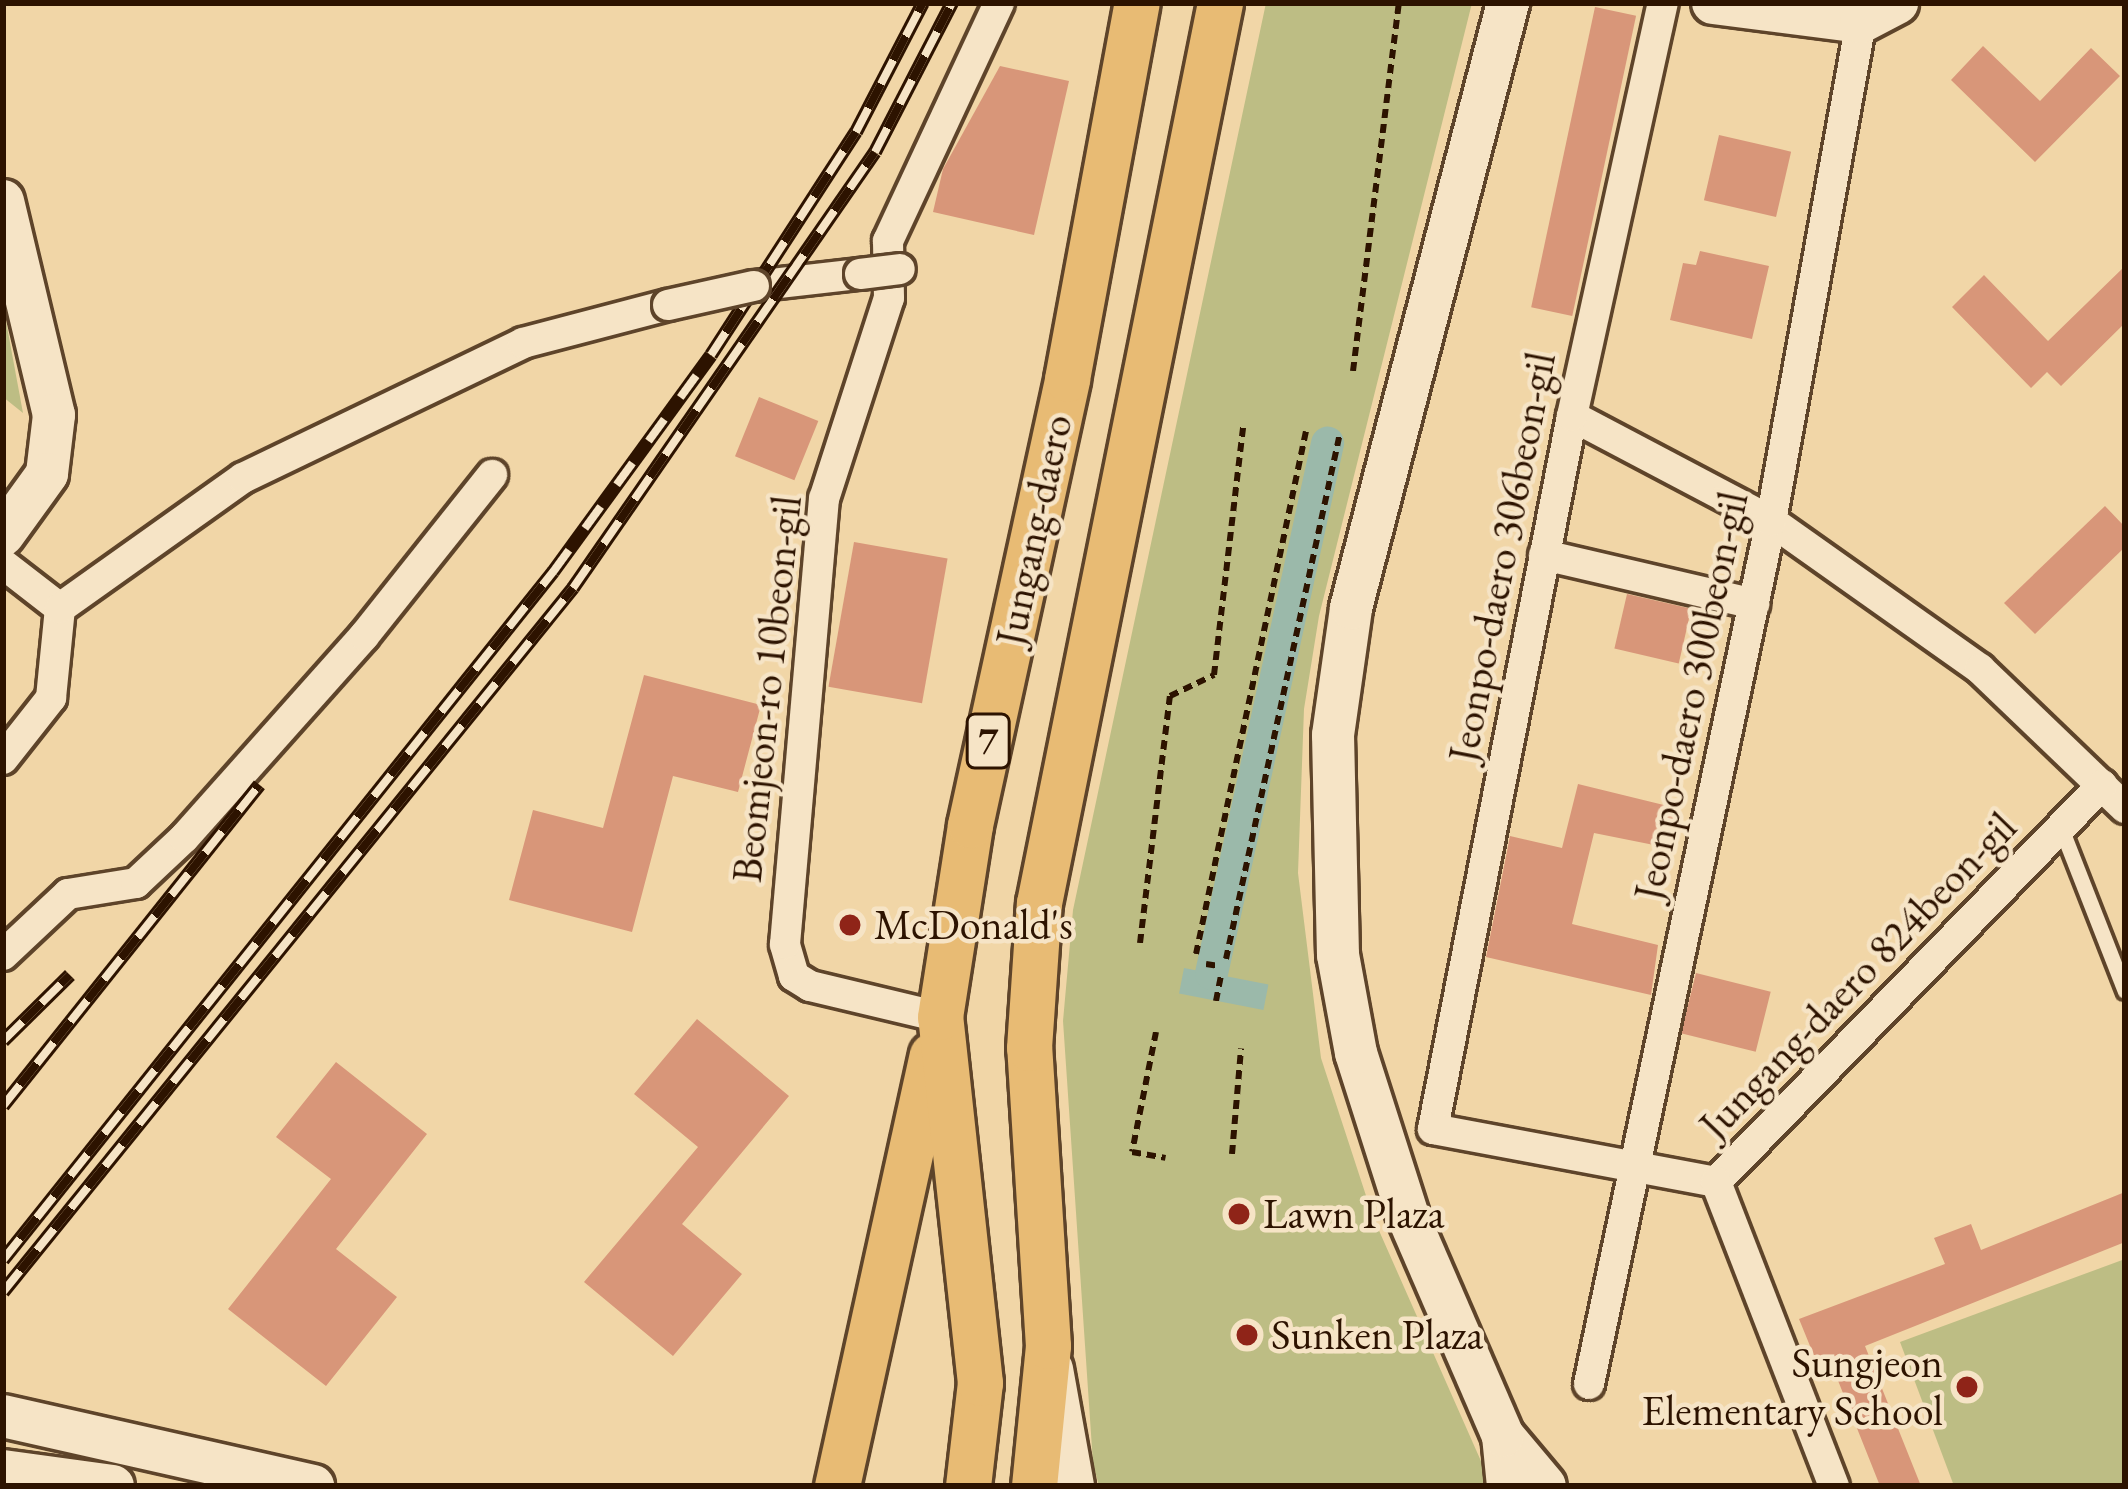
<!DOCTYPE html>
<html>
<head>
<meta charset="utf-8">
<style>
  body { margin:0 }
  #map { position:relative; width:2128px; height:1489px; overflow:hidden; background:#f1d6a7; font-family:"EB Garamond",serif }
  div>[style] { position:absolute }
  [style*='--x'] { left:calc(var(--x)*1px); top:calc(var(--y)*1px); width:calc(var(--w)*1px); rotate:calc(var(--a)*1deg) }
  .green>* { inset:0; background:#bdbd84 }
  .water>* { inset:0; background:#9bb9aa; transform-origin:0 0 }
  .canal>* { height:33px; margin:-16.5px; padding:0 16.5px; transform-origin:16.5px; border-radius:16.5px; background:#9bb9aa }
  .building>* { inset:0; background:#d89679; transform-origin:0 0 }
  .path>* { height:6px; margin-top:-3px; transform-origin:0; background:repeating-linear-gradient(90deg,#2d1300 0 9px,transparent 0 15px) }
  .roads { filter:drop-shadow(3px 0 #5e442a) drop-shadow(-3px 0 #5e442a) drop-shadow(0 3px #5e442a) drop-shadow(0 -3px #5e442a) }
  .lane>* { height:15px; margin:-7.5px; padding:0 7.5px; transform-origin:7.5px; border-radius:7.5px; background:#f6e4c6 }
  .street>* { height:30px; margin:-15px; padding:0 15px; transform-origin:15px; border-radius:15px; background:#f6e4c6 }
  .secondary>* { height:42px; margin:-21px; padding:0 21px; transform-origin:21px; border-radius:21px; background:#f6e4c6 }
  .primary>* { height:45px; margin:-22.5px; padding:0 22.5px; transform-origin:22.5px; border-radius:22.5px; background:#e8bb74 }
  .rail>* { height:14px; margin-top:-7px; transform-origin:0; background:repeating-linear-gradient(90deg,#f6e4c6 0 27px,#2d1300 0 54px); box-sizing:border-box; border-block:3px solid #2d1300 }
  .bridges { filter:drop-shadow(3px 0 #5e442a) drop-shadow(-3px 0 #5e442a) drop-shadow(0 3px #5e442a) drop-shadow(0 -3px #5e442a) }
  .street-bridge>* { height:30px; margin:-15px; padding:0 15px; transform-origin:15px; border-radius:15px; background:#f6e4c6 }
  .dots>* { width:33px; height:33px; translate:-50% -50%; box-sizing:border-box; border:6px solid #f6e4c6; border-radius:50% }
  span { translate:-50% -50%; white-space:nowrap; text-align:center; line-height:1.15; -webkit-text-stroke:9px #f6e4c6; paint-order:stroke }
  .shield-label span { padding:3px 9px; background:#f6e4c6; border:3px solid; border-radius:9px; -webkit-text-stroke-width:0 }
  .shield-label { font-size:39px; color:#2d1300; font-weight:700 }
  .street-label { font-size:42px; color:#2d1300 }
  .poi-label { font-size:42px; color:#2d1300 }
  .left { translate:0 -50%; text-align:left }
  .right { translate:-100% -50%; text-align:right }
  .frame { position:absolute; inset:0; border:6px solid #2d1300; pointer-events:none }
</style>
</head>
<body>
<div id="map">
  <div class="green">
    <div style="clip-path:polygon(1266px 3px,1472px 3px,1319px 616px,1304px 709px,1298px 873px,1321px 1058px,1373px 1217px,1492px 1486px,1099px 1486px,1093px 1463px,1063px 1021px,1073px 910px)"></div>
    <div style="clip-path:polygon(3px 305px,23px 413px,3px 397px)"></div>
    <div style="clip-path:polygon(2125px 1259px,2125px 1486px,1954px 1486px,1900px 1342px)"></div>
  </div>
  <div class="water">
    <div style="left:1184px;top:968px;width:86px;height:26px;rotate:11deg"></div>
  </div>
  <div class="canal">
    <div style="--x:1211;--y:973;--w:543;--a:-77.65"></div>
  </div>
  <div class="building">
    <div style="left:1595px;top:7px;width:42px;height:307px;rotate:12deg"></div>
    <div style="clip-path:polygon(1983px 46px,2040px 101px,2091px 48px,2120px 76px,2035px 162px,1951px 80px)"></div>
    <div style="clip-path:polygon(1000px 66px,1069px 81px,1034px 235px,933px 212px,943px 169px)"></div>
    <div style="left:1719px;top:135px;width:74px;height:67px;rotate:13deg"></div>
    <div style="clip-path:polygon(1700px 251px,1769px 266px,1752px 339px,1670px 320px,1683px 263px,1696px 265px)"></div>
    <div style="clip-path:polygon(2125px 266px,2125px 323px,2061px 386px,2047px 372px,2031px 388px,1952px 307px,1984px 275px,2048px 341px)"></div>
    <div style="left:759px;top:397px;width:64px;height:64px;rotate:22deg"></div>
    <div style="clip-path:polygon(2105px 506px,2125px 527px,2125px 547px,2035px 634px,2004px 603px)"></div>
    <div style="left:854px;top:542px;width:95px;height:147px;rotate:10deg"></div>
    <div style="left:1627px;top:594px;width:66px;height:56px;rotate:13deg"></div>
    <div style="clip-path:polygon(644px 675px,761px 705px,738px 792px,673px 776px,632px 932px,509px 900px,533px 810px,603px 828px)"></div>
    <div style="clip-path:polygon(1578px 784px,1676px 808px,1669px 848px,1594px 833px,1572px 924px,1658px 945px,1651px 995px,1486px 957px,1510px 836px,1562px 848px)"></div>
    <div style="left:1696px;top:973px;width:77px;height:62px;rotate:14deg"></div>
    <div style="clip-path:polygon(697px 1019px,789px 1096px,682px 1224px,742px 1274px,673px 1356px,584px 1282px,698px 1147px,634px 1094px)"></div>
    <div style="clip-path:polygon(336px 1062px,427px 1134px,336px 1249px,397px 1297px,326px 1386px,228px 1309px,331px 1179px,276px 1137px)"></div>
    <div style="clip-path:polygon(2125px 1192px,2125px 1242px,1865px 1346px,1921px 1486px,1880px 1486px,1831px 1363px,1819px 1368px,1799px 1319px,1945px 1264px,1934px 1238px,1971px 1224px,1981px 1250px)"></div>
  </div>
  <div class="path">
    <div style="--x:1353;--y:371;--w:371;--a:-82.9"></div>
    <div style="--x:1140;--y:943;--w:249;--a:-83.1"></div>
    <div style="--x:1170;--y:696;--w:49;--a:-25.5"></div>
    <div style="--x:1214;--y:675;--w:250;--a:-83.3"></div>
    <div style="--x:1196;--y:954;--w:534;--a:-78.12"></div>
    <div style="--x:1226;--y:959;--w:538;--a:-77.77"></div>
    <div style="--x:1206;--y:964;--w:13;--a:9"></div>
    <div style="--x:1216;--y:1001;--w:26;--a:-79"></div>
    <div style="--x:1156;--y:1032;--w:122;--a:101.3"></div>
    <div style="--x:1132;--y:1152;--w:34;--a:10"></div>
    <div style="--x:1232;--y:1154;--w:106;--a:-85.1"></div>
  </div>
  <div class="roads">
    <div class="lane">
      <div style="--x:2061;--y:828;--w:175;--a:68.6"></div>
    </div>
    <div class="street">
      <div style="--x:754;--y:286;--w:107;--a:-6.5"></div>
      <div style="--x:1572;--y:416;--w:225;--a:27.8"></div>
      <div style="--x:1771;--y:521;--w:256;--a:35.3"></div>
      <div style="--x:1980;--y:669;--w:201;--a:43.8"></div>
      <div style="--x:1544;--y:555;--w:216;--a:13.1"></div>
      <div style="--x:3;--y:564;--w:72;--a:37.7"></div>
      <div style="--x:3;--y:759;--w:78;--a:-51.8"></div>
      <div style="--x:51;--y:698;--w:90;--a:-84.3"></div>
      <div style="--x:60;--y:608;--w:224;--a:-35.4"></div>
      <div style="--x:243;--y:478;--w:311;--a:-25.7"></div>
      <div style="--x:523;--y:343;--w:150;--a:-14.7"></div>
      <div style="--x:3;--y:955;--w:89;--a:-43.2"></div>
      <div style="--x:68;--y:894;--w:69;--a:-9.2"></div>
      <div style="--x:136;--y:883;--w:66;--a:-43.2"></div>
      <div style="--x:184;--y:838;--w:271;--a:-48.3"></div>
      <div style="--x:364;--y:636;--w:206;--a:-51.5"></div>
      <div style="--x:940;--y:1017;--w:134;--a:-166.6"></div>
      <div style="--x:810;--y:986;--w:19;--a:-148"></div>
      <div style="--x:794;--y:976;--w:33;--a:-106"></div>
      <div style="--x:785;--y:944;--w:447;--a:-85"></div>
      <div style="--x:824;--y:499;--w:211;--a:-72.1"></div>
      <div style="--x:889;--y:298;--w:57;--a:-91"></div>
      <div style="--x:888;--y:241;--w:263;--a:-65"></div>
      <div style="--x:1433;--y:1129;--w:726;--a:-78.97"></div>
      <div style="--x:1572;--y:416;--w:423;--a:-77.6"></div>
      <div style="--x:1433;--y:1129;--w:288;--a:10.6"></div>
      <div style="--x:1716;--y:1182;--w:554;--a:-45.8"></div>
      <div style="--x:1716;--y:1182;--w:326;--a:68.8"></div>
      <div style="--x:1589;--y:1384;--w:882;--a:-78.09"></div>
      <div style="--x:1771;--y:521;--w:507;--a:-79.78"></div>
    </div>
    <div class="secondary">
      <div style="--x:1713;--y:3;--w:149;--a:7.3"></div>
      <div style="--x:1861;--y:22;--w:41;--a:-27.8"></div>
      <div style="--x:3;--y:201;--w:220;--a:76.6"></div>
      <div style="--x:54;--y:415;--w:59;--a:96.8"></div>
      <div style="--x:47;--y:474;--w:75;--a:125.8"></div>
      <div style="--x:1052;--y:1369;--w:119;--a:79.8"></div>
      <div style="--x:3;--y:1416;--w:318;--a:12.7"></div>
      <div style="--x:1503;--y:1436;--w:65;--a:50"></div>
      <div style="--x:3;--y:1471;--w:111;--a:7.8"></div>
      <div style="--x:1508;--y:1486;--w:50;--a:-95.7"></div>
      <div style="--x:1503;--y:1436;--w:240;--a:-113.4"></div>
      <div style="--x:1408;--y:1216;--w:171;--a:-107.7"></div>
      <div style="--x:1356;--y:1053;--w:100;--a:-100.4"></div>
      <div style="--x:1338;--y:955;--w:220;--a:-91.3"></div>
      <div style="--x:1333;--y:735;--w:128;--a:-81.9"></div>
      <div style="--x:1351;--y:608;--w:625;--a:-75.45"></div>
    </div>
    <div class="primary">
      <div style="--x:837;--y:1486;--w:441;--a:-77.6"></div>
      <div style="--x:968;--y:1486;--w:104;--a:-83.4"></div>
      <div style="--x:980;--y:1383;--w:368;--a:-96.2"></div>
      <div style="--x:940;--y:1017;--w:194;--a:-81.1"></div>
      <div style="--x:970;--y:825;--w:456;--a:-77.7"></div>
      <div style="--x:1067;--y:379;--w:382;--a:-79.5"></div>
      <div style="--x:1034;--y:1486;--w:141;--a:-84.3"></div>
      <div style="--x:1048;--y:1346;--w:299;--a:-93.6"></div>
      <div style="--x:1029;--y:1048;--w:145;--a:-86.1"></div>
      <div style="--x:1039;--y:903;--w:918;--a:-78.63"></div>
    </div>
  </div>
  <div class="rail">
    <div style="--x:3;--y:1041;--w:94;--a:-44.6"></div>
    <div style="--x:3;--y:1106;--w:411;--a:-51.4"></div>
    <div style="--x:3;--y:1260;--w:881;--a:-51.36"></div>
    <div style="--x:553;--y:572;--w:268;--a:-53.9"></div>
    <div style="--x:711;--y:355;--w:266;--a:-57"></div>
    <div style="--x:856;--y:132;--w:145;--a:-62.6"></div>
    <div style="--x:3;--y:1292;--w:906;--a:-51"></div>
    <div style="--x:573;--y:588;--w:530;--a:-55.29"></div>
    <div style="--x:875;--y:152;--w:168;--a:-62.7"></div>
  </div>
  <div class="bridges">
    <div class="street-bridge">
      <div style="--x:860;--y:274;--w:40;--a:-7.1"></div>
      <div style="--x:668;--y:305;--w:88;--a:-12.5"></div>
    </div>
  </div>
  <div class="dots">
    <div style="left:850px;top:925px;background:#8f2418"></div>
    <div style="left:1239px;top:1214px;background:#8f2418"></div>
    <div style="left:1247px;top:1335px;background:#8f2418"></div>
    <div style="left:1967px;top:1387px;background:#8f2418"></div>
  </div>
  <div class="shield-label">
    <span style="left:988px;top:741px">7</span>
  </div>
  <div class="street-label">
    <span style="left:1034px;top:530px;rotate:-78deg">Jungang-daero</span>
    <span style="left:1502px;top:557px;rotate:-79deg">Jeonpo-daero 306beon-gil</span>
    <span style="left:767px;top:689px;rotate:-84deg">Beomjeon-ro 10beon-gil</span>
    <span style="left:1691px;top:696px;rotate:-78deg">Jeonpo-daero 300beon-gil</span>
    <span style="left:1858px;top:976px;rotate:-46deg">Jungang-daero 824beon-gil</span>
  </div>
  <div class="poi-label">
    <span class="left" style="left:874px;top:925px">McDonald's</span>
    <span class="left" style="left:1263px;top:1214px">Lawn Plaza</span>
    <span class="left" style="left:1271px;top:1335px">Sunken Plaza</span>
    <span class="right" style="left:1943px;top:1387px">Sungjeon<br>Elementary School</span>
  </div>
  <div class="frame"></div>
</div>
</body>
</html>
